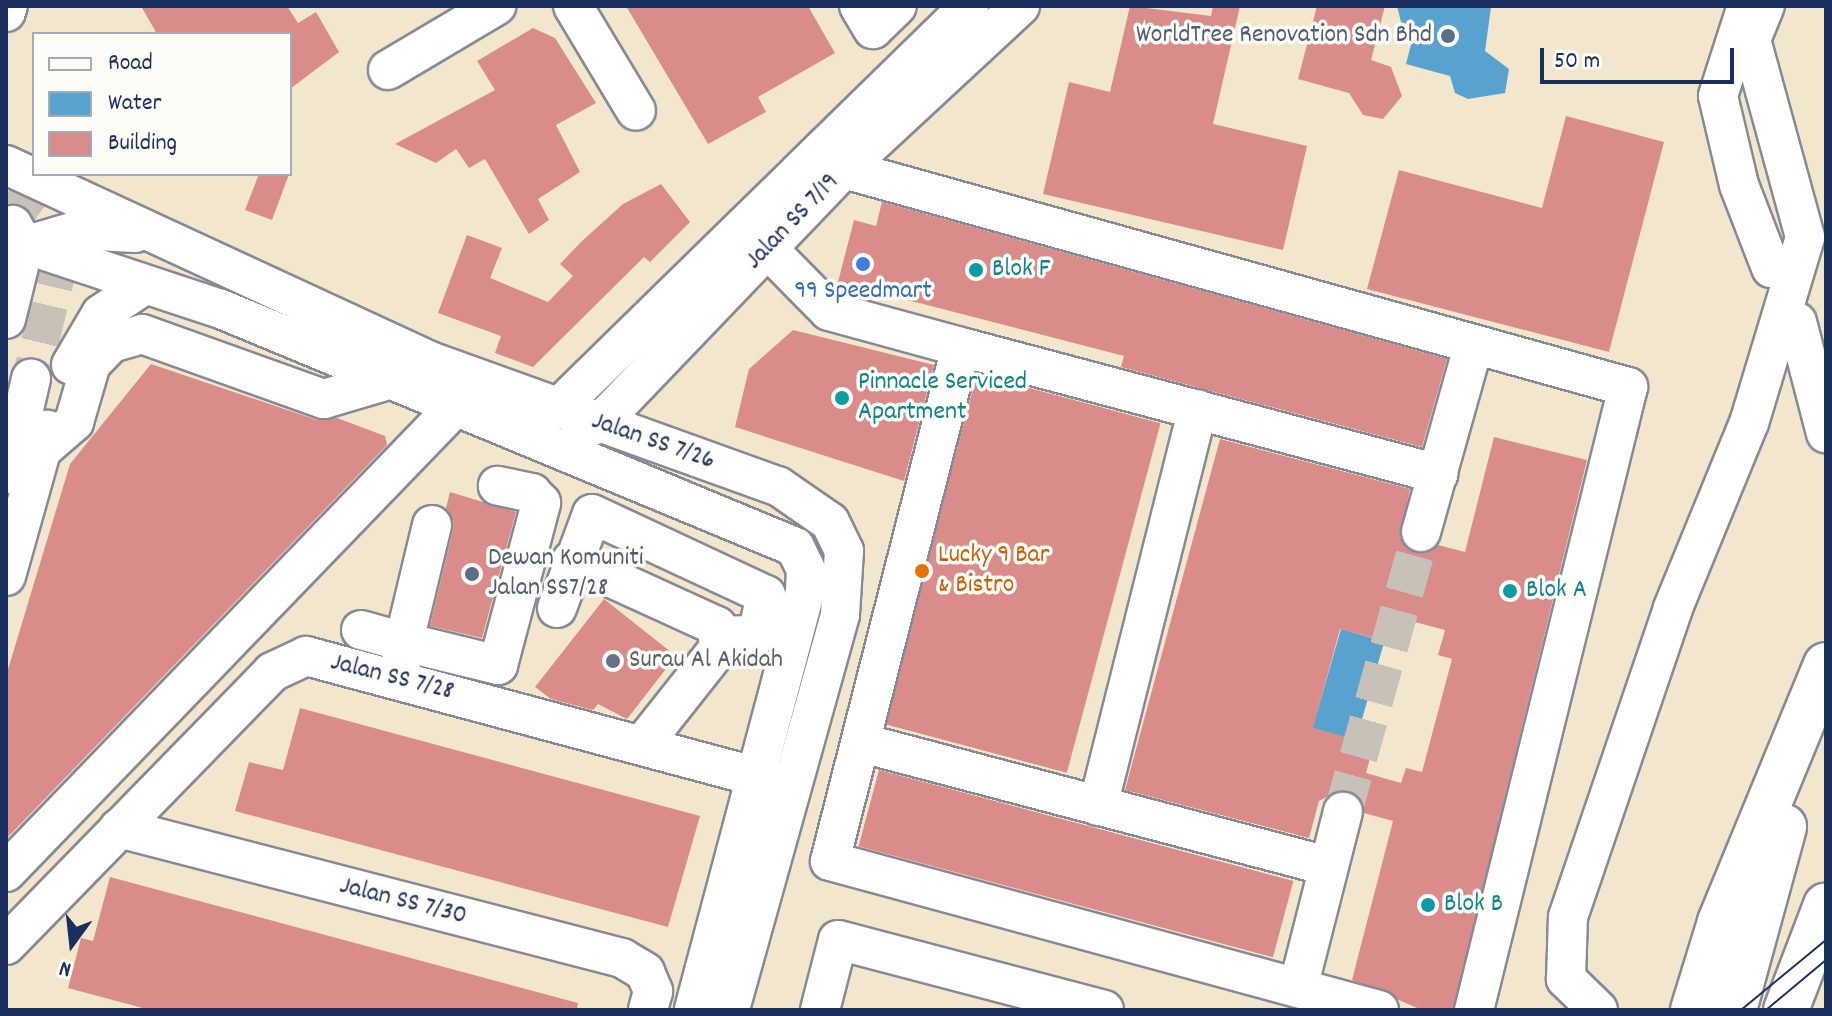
<!DOCTYPE html>
<html>
<head>
<meta charset="utf-8">
<style>
  body { margin:0 }
  #map { position:relative; width:1832px; height:1016px; overflow:hidden; background:#f2e6cd; font-family:Dekko,sans-serif }
  div>[style] { position:absolute }
  [style*='--x'] { left:calc(var(--x)*1px); top:calc(var(--y)*1px); width:calc(var(--w)*1px); rotate:calc(var(--a)*1deg) }
  .water>* { inset:0; background:#57a2cf; transform-origin:0 0 }
  .building>* { inset:0; background:#da8c8a; transform-origin:0 0 }
  .minor-tunnel>* { height:38px; margin-top:-19px; transform-origin:0; background:repeating-linear-gradient(90deg,#c7c1b7 0 38px,transparent 0 57px) }
  .roads { filter:drop-shadow(2px 0 #868a96) drop-shadow(-2px 0 #868a96) drop-shadow(0 2px #868a96) drop-shadow(0 -2px #868a96) }
  .minor>* { height:38px; margin:-19px; padding:0 19px; transform-origin:19px; border-radius:19px; background:#fff }
  .highway>* { height:44px; margin:-22px; padding:0 22px; transform-origin:22px; border-radius:22px; background:#fff }
  .tram>* { height:2px; margin:-1px; padding:0 1px; transform-origin:1px; border-radius:1px; background:#1b2f5e }
  .dots>* { width:22px; height:22px; translate:-50% -50%; box-sizing:border-box; border:4px solid #fdfcf7; border-radius:50% }
  span { translate:-50% -50%; white-space:nowrap; text-align:center; line-height:1.15; -webkit-text-stroke:7px #fdfcf7; paint-order:stroke }
  .service-label { font-size:26px; color:#4e5e75 }
  .right { translate:-100% -50%; text-align:right }
  .left { translate:0 -50%; text-align:left }
  .street-label { font-size:26px; color:#1b2f5e }
  .culture-label { font-size:26px; color:#0d838f }
  .shop-label { font-size:26px; color:#366cbe }
  .food-label { font-size:26px; color:#c56008 }
  .worship-label { font-size:26px; color:#5b616d }
  .frame { position:absolute; inset:0; border:8px solid #1b2f5e; pointer-events:none }
  .legend { position:absolute; left:32px; top:32px; width:260px; height:144px; box-sizing:border-box; background:#fdfcf7; border:2px solid #a3aaba; margin:0; padding:10px 14px; list-style:none; font-size:24px; color:#1b2f5e }
  .legend li { display:flex; align-items:center; gap:16px; height:40px }
  .legend b { width:40px; border:2px solid #a3aaba }
  .north { position:absolute; left:32px; top:904px; width:80px; height:80px; -webkit-text-stroke:6px #fdfcf7; paint-order:stroke; rotate:195deg; font-size:22px; font-weight:700; line-height:32px; text-align:center; color:#1b2f5e }
  .north::after { content:''; display:block; margin:auto; width:28px; height:36px; background:#1b2f5e; clip-path:polygon(50% 0,100% 100%,50% 72%,0 100%) }
  .scale { position:absolute; left:1540px; top:48px; width:194px; height:36px; box-sizing:border-box; border:4px solid #1b2f5e; border-top:0; padding-left:10px; font-size:24px; line-height:28px; white-space:nowrap; color:#1b2f5e; -webkit-text-stroke:6px #fdfcf7; paint-order:stroke }
</style>
</head>
<body>
<div id="map">
  <div class="water">
    <div style="clip-path:polygon(1397px 6px,1491px 7px,1485px 51px,1509px 69px,1505px 93px,1468px 99px,1455px 93px,1450px 76px,1406px 64px,1414px 33px,1402px 26px)"></div>
    <div style="left:1341px;top:629px;width:45px;height:103px;rotate:16deg"></div>
  </div>
  <div class="building">
    <div style="clip-path:polygon(141px 6px,287px 6px,298px 23px,316px 12px,339px 52px,290px 89px,290px 34px,157px 34px)"></div>
    <div style="clip-path:polygon(626px 6px,808px 6px,835px 53px,758px 97px,766px 112px,708px 144px)"></div>
    <div style="clip-path:polygon(1130px 6px,1211px 16px,1213px 6px,1240px 6px,1213px 124px,1307px 146px,1283px 250px,1043px 194px,1069px 82px,1110px 92px)"></div>
    <div style="clip-path:polygon(1317px 6px,1385px 6px,1371px 60px,1391px 67px,1402px 96px,1383px 119px,1363px 115px,1349px 93px,1298px 79px)"></div>
    <div style="clip-path:polygon(533px 28px,555px 38px,596px 103px,556px 125px,580px 172px,538px 199px,549px 220px,529px 234px,485px 159px,469px 168px,456px 149px,436px 163px,395px 144px,495px 90px,477px 61px)"></div>
    <div style="clip-path:polygon(1566px 116px,1664px 142px,1609px 352px,1367px 289px,1399px 170px,1542px 208px)"></div>
    <div style="clip-path:polygon(259px 174px,289px 174px,272px 220px,245px 210px)"></div>
    <div style="clip-path:polygon(661px 184px,690px 222px,650px 262px,644px 257px,533px 367px,495px 353px,501px 336px,438px 313px,467px 235px,502px 248px,490px 278px,548px 302px,573px 276px,560px 264px,581px 242px,623px 204px)"></div>
    <div style="clip-path:polygon(882px 202px,1447px 359px,1422px 447px,1121px 367px,1124px 356px,838px 282px,854px 220px,876px 226px)"></div>
    <div style="clip-path:polygon(793px 330px,934px 365px,904px 481px,735px 427px,749px 369px)"></div>
    <div style="clip-path:polygon(151px 364px,317px 420px,337px 418px,385px 436px,387px 445px,6px 839px,6px 676px,70px 464px)"></div>
    <div style="left:977px;top:374px;width:190px;height:362px;rotate:15deg"></div>
    <div style="clip-path:polygon(evenodd,1494px 437px,1587px 460px,1453px 1010px,1422px 1010px,1352px 980px,1393px 821px,1364px 813px,1358px 796px,1338px 791px,1319px 801px,1309px 838px,1125px 790px,1220px 439px,1410px 489px,1400px 537px,1406px 548px,1426px 553px,1438px 545px,1465px 552px,1494px 437px,1407px 620px,1445px 630px,1438px 655px,1452px 659px,1422px 772px,1406px 768px,1401px 783px,1366px 773px,1374px 744px,1313px 728px,1340px 629px,1400px 645px,1407px 620px)"></div>
    <div style="clip-path:polygon(450px 492px,516px 512px,482px 638px,430px 626px,453px 530px,446px 508px)"></div>
    <div style="clip-path:polygon(604px 599px,676px 656px,627px 719px,598px 704px,593px 710px,551px 699px,535px 687px)"></div>
    <div style="clip-path:polygon(300px 708px,700px 816px,668px 927px,235px 811px,249px 762px,283px 770px)"></div>
    <div style="left:879px;top:770px;width:429px;height:79px;rotate:15deg"></div>
    <div style="clip-path:polygon(110px 877px,578px 1003px,577px 1010px,150px 1010px,68px 988px,81px 938px,93px 941px)"></div>
  </div>
  <div class="minor-tunnel">
    <div style="--x:6;--y:195;--w:61;--a:35"></div>
    <div style="--x:56;--y:230;--w:21;--a:73"></div>
    <div style="--x:62;--y:250;--w:133;--a:103.5"></div>
    <div style="--x:1343;--y:812;--w:291;--a:-74.4"></div>
  </div>
  <div class="roads">
    <div class="minor">
      <div style="--x:573;--y:6;--w:122;--a:59"></div>
      <div style="--x:859;--y:6;--w:27;--a:59"></div>
      <div style="--x:873;--y:29;--w:33;--a:-44"></div>
      <div style="--x:6;--y:12;--w:6;--a:-72"></div>
      <div style="--x:1744;--y:15;--w:85;--a:107.8"></div>
      <div style="--x:1718;--y:96;--w:91;--a:76.7"></div>
      <div style="--x:1739;--y:185;--w:89;--a:68.9"></div>
      <div style="--x:388;--y:70;--w:126;--a:-30.7"></div>
      <div style="--x:822;--y:150;--w:29;--a:41"></div>
      <div style="--x:844;--y:169;--w:814;--a:15.54"></div>
      <div style="--x:1628;--y:387;--w:642;--a:103.88"></div>
      <div style="--x:6;--y:165;--w:467;--a:24.8"></div>
      <div style="--x:430;--y:361;--w:370;--a:19.8"></div>
      <div style="--x:778;--y:486;--w:63;--a:34.7"></div>
      <div style="--x:830;--y:522;--w:32;--a:64"></div>
      <div style="--x:844;--y:551;--w:64;--a:93.6"></div>
      <div style="--x:840;--y:615;--w:410;--a:105.6"></div>
      <div style="--x:6;--y:238;--w:226;--a:18.3"></div>
      <div style="--x:221;--y:309;--w:621;--a:22.52"></div>
      <div style="--x:795;--y:547;--w:25;--a:64"></div>
      <div style="--x:806;--y:570;--w:22;--a:93"></div>
      <div style="--x:805;--y:592;--w:432;--a:104.9"></div>
      <div style="--x:24;--y:246;--w:56;--a:-16.5"></div>
      <div style="--x:78;--y:230;--w:57;--a:3"></div>
      <div style="--x:767;--y:248;--w:88;--a:45.5"></div>
      <div style="--x:829;--y:311;--w:137;--a:15.3"></div>
      <div style="--x:6;--y:319;--w:75;--a:-76.1"></div>
      <div style="--x:24;--y:246;--w:24;--a:-118"></div>
      <div style="--x:1797;--y:322;--w:115;--a:75.4"></div>
      <div style="--x:71;--y:365;--w:59;--a:-59.5"></div>
      <div style="--x:101;--y:314;--w:50;--a:-33.7"></div>
      <div style="--x:556;--y:410;--w:578;--a:-44.37"></div>
      <div style="--x:580;--y:431;--w:22;--a:-22"></div>
      <div style="--x:600;--y:423;--w:352;--a:-46.2"></div>
      <div style="--x:844;--y:169;--w:240;--a:-42.8"></div>
      <div style="--x:38;--y:453;--w:48;--a:-40.7"></div>
      <div style="--x:74;--y:422;--w:60;--a:-73.7"></div>
      <div style="--x:91;--y:364;--w:29;--a:-46"></div>
      <div style="--x:111;--y:343;--w:32;--a:-16"></div>
      <div style="--x:142;--y:334;--w:193;--a:19.7"></div>
      <div style="--x:324;--y:399;--w:67;--a:-16.5"></div>
      <div style="--x:9;--y:474;--w:98;--a:-77"></div>
      <div style="--x:432;--y:525;--w:120;--a:103.5"></div>
      <div style="--x:404;--y:642;--w:97;--a:13.7"></div>
      <div style="--x:498;--y:665;--w:168;--a:-75.1"></div>
      <div style="--x:541;--y:503;--w:13;--a:-132"></div>
      <div style="--x:532;--y:493;--w:35;--a:-168"></div>
      <div style="--x:1421;--y:532;--w:195;--a:-74.3"></div>
      <div style="--x:572;--y:560;--w:159;--a:24.5"></div>
      <div style="--x:717;--y:626;--w:22;--a:85"></div>
      <div style="--x:719;--y:648;--w:122;--a:128.4"></div>
      <div style="--x:6;--y:576;--w:152;--a:-74.3"></div>
      <div style="--x:557;--y:608;--w:100;--a:-69.6"></div>
      <div style="--x:592;--y:514;--w:192;--a:25"></div>
      <div style="--x:766;--y:595;--w:41;--a:102.7"></div>
      <div style="--x:757;--y:635;--w:39;--a:179"></div>
      <div style="--x:361;--y:630;--w:45;--a:15.6"></div>
      <div style="--x:404;--y:642;--w:26;--a:99"></div>
      <div style="--x:862;--y:743;--w:482;--a:14.8"></div>
      <div style="--x:1098;--y:806;--w:409;--a:-75.9"></div>
      <div style="--x:119;--y:828;--w:520;--a:14.49"></div>
      <div style="--x:622;--y:958;--w:27;--a:31"></div>
      <div style="--x:645;--y:972;--w:21;--a:67"></div>
      <div style="--x:653;--y:991;--w:20;--a:105"></div>
      <div style="--x:6;--y:872;--w:645;--a:-46.01"></div>
      <div style="--x:6;--y:945;--w:381;--a:-45.7"></div>
      <div style="--x:272;--y:672;--w:38;--a:-25"></div>
      <div style="--x:306;--y:656;--w:490;--a:15"></div>
      <div style="--x:1298;--y:988;--w:182;--a:-75.7"></div>
      <div style="--x:820;--y:1010;--w:72;--a:-75.6"></div>
      <div style="--x:838;--y:940;--w:275;--a:14.7"></div>
      <div style="--x:1379;--y:1010;--w:569;--a:-164.82"></div>
      <div style="--x:830;--y:861;--w:530;--a:-75.7"></div>
      <div style="--x:961;--y:347;--w:494;--a:14.9"></div>
      <div style="--x:1598;--y:1010;--w:45;--a:-135.9"></div>
      <div style="--x:1566;--y:979;--w:62;--a:-88.2"></div>
      <div style="--x:1568;--y:917;--w:326;--a:-71.2"></div>
      <div style="--x:1673;--y:608;--w:200;--a:-67.7"></div>
      <div style="--x:1749;--y:423;--w:194;--a:-73.2"></div>
      <div style="--x:1805;--y:237;--w:204;--a:-105.3"></div>
      <div style="--x:1751;--y:40;--w:37;--a:-68"></div>
    </div>
    <div class="highway">
      <div style="--x:1693;--y:1010;--w:92;--a:-72.9"></div>
      <div style="--x:1720;--y:922;--w:278;--a:-67.6"></div>
      <div style="--x:1734;--y:1010;--w:190;--a:-74.7"></div>
      <div style="--x:1786;--y:1010;--w:112;--a:-69.1"></div>
    </div>
  </div>
  <div class="tram">
    <div style="--x:1741;--y:1010;--w:110;--a:-39.5"></div>
    <div style="--x:1766;--y:1010;--w:78;--a:-39.8"></div>
  </div>
  <div class="dots">
    <div style="left:1448px;top:36px;background:#5c6f8a"></div>
    <div style="left:863px;top:264px;background:#3f7fe0"></div>
    <div style="left:976px;top:270px;background:#0f9aa8"></div>
    <div style="left:842px;top:398px;background:#0f9aa8"></div>
    <div style="left:922px;top:571px;background:#e8710a"></div>
    <div style="left:472px;top:574px;background:#5c6f8a"></div>
    <div style="left:1510px;top:591px;background:#0f9aa8"></div>
    <div style="left:613px;top:661px;background:#6b7280"></div>
    <div style="left:1428px;top:905px;background:#0f9aa8"></div>
  </div>
  <div class="service-label">
    <span class="right" style="left:1432px;top:36px">WorldTree Renovation Sdn Bhd</span>
    <span class="left" style="left:488px;top:574px">Dewan Komuniti<br>Jalan SS7/28</span>
  </div>
  <div class="street-label">
    <span style="left:793px;top:222px;rotate:-46deg">Jalan SS 7/19</span>
    <span style="left:653px;top:442px;rotate:19deg">Jalan SS 7/26</span>
    <span style="left:392px;top:678px;rotate:14deg">Jalan SS 7/28</span>
    <span style="left:403px;top:902px;rotate:14deg">Jalan SS 7/30</span>
  </div>
  <div class="culture-label">
    <span class="left" style="left:992px;top:270px">Blok F</span>
    <span class="left" style="left:858px;top:398px">Pinnacle Serviced<br>Apartment</span>
    <span class="left" style="left:1526px;top:591px">Blok A</span>
    <span class="left" style="left:1444px;top:905px">Blok B</span>
  </div>
  <div class="shop-label">
    <span style="left:863px;top:292px">99 Speedmart</span>
  </div>
  <div class="food-label">
    <span class="left" style="left:938px;top:571px">Lucky 9 Bar<br>&amp; Bistro</span>
  </div>
  <div class="worship-label">
    <span class="left" style="left:629px;top:661px">Surau Al Akidah</span>
  </div>
  <div class="frame"></div>
  <ul class="legend">
  <li><b style="height:10px;background:#fff"></b>Road</li>
  <li><b style="height:22px;background:#57a2cf"></b>Water</li>
  <li><b style="height:22px;background:#da8c8a"></b>Building</li>
  </ul>
  <div class="north">N</div>
  <div class="scale">50 m</div>
</div>
</body>
</html>
